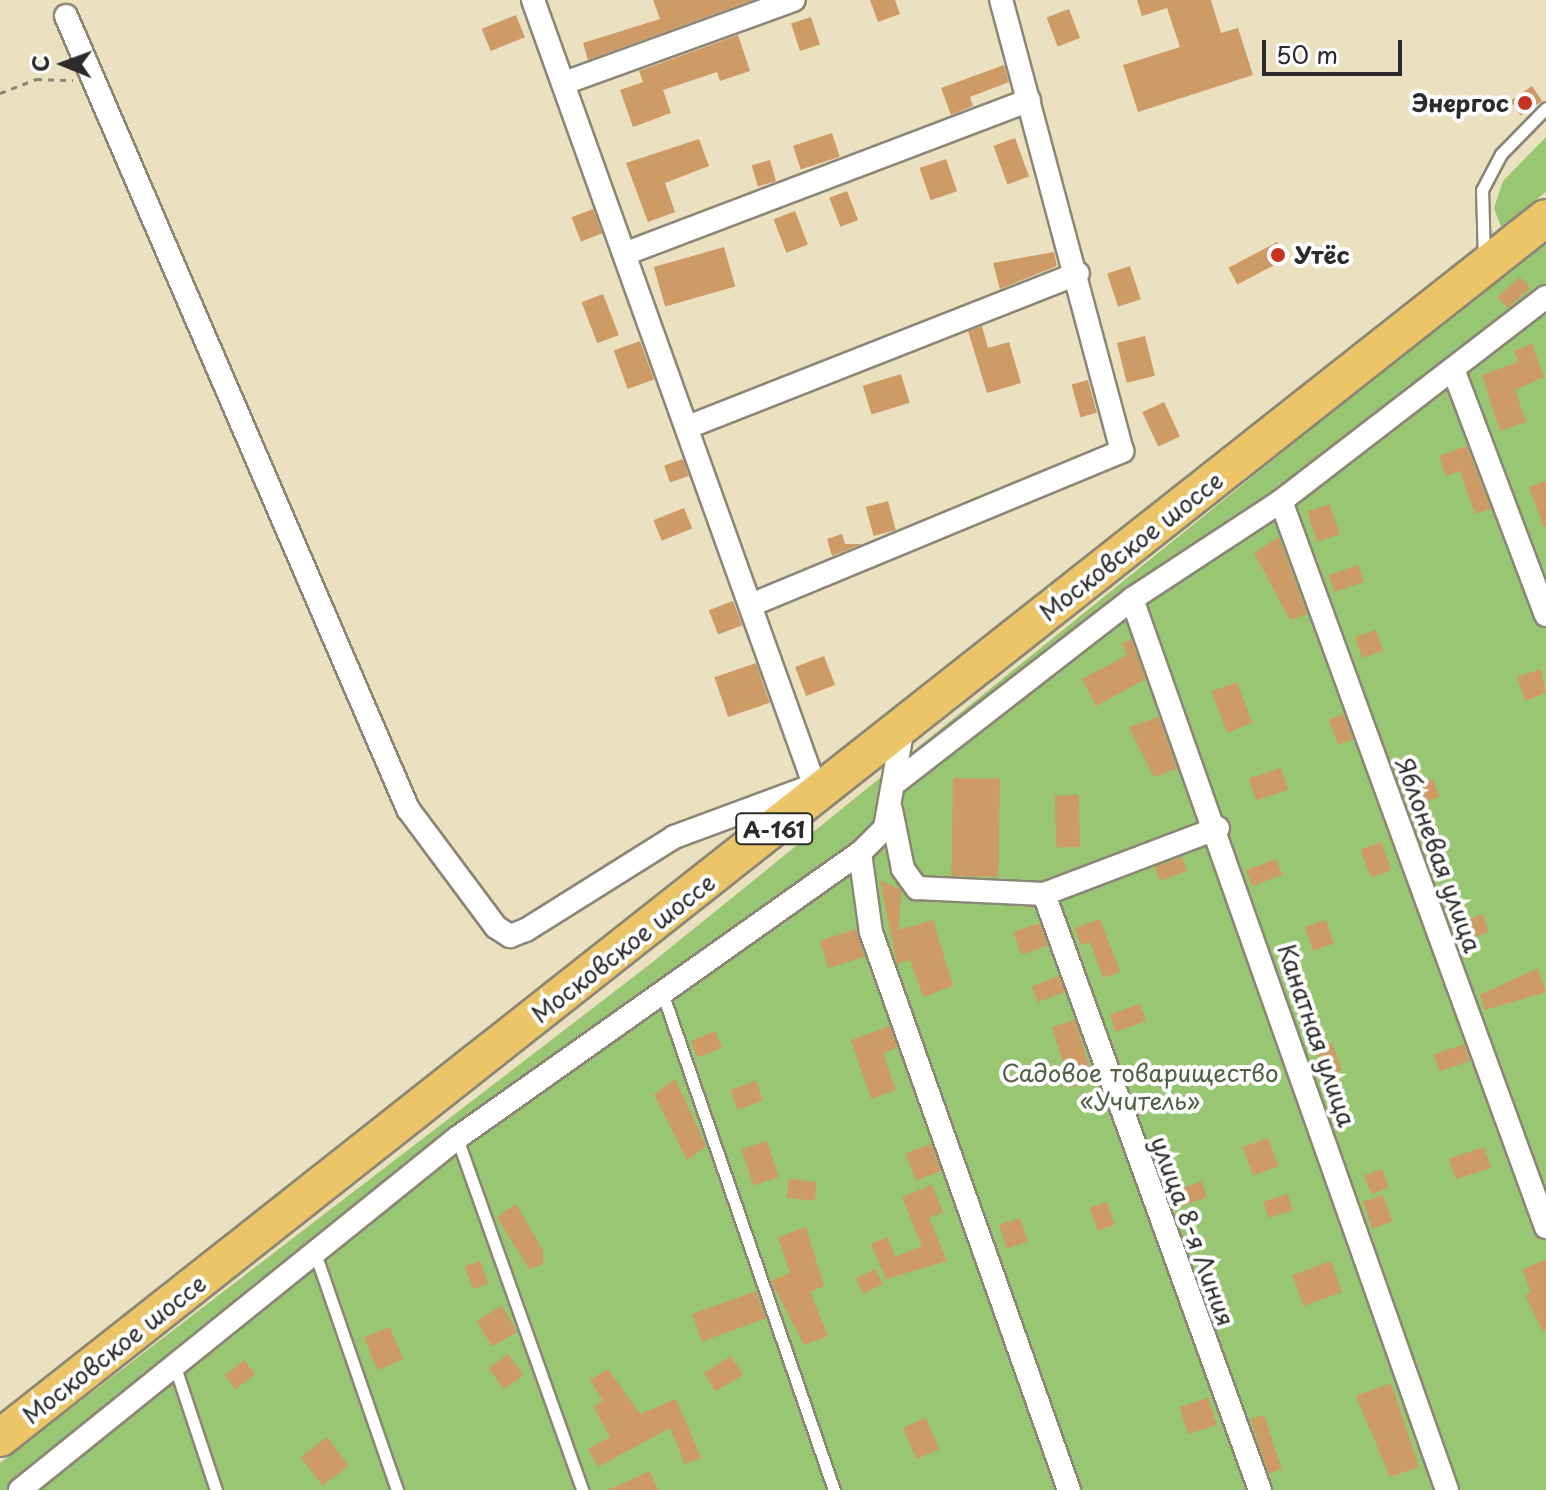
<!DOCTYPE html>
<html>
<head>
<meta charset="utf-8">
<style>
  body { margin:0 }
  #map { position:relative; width:1546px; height:1490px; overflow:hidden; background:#ebe1c0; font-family:"Playpen Sans",sans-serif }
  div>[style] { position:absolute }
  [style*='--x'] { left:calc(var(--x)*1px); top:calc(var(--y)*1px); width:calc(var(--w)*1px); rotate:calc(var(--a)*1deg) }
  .green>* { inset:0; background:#99c673 }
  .building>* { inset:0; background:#ce9b67; transform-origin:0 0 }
  .path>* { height:3px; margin-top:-1.5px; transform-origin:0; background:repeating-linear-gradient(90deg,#8b8676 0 6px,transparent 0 12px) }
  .roads { filter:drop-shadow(2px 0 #8b8676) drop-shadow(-2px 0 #8b8676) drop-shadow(0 2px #8b8676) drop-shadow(0 -2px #8b8676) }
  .service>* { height:11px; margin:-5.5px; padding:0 5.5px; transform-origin:5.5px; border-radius:5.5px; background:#fff }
  .minor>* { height:22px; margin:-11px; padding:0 11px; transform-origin:11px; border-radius:11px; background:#fff }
  .trunk>* { height:36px; margin:-18px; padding:0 18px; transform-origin:18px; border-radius:18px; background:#ecc569 }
  .dots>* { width:22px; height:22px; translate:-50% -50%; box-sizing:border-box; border:4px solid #fff; border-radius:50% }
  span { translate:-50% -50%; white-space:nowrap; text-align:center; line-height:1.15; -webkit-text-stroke:8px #fff; paint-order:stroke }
  .shield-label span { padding:2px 6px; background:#fff; border:2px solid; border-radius:6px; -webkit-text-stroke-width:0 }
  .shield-label { font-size:22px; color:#2b2b2b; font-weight:700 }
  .poi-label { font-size:24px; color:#2b2b2b; font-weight:700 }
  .right { translate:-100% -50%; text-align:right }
  .left { translate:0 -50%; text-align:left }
  .street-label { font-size:24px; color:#2b2b2b }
  .park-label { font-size:24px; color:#526144 }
  .north { position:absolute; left:24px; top:24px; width:80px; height:80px; -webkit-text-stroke:6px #fff; paint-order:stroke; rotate:271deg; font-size:22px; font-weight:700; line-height:32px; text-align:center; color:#2b2b2b }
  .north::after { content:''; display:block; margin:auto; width:28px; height:36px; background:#2b2b2b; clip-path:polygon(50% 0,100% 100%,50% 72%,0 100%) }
  .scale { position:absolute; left:1262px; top:40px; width:140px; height:36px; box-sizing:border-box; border:4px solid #2b2b2b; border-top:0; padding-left:10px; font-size:24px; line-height:28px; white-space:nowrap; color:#2b2b2b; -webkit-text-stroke:6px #fff; paint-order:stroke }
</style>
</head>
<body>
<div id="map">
  <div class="green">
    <div style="clip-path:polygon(1546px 137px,1546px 192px,1501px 227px,1494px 208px,1503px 181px)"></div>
    <div style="clip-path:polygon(1546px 239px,1546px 1490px,0 1490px,0 1463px,649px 965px)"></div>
  </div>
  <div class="building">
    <div style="clip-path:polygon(653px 0,753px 0,588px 60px,583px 43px,660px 19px)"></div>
    <div style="clip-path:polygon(870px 0,895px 0,900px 14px,878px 22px)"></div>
    <div style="clip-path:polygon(1137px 0,1211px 0,1221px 33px,1238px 28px,1253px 75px,1138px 112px,1123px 65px,1180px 47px,1167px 8px,1142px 16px)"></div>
    <div style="left:1069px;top:9px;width:31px;height:24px;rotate:69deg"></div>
    <div style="left:516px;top:15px;width:24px;height:37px;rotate:68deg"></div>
    <div style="left:811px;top:17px;width:29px;height:21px;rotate:72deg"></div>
    <div style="clip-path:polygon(738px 35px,750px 71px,720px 81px,717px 72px,663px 90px,671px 113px,633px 127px,620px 90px,643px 82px,639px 71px)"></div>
    <div style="clip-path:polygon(1004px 65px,1009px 82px,970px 97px,973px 106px,951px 115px,941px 88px)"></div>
    <div style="left:1532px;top:86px;width:18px;height:26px;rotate:56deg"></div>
    <div style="left:832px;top:133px;width:25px;height:41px;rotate:72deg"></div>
    <div style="left:1015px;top:138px;width:41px;height:23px;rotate:70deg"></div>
    <div style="clip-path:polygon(699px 139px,709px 166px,665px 183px,675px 212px,648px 222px,626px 163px)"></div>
    <div style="left:946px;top:159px;width:34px;height:28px;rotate:71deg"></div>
    <div style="left:770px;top:160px;width:22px;height:19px;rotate:74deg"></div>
    <div style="left:847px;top:191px;width:31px;height:19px;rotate:69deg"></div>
    <div style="left:593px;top:209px;width:26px;height:23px;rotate:69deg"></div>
    <div style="left:795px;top:211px;width:36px;height:23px;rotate:69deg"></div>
    <div style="left:1277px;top:242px;width:19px;height:55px;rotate:62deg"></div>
    <div style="left:724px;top:247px;width:41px;height:73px;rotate:74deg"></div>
    <div style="clip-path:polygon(1054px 252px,1057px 266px,1000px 289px,993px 263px)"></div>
    <div style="left:1130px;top:266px;width:35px;height:24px;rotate:72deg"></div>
    <div style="left:1520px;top:277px;width:15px;height:30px;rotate:48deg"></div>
    <div style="left:603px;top:294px;width:44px;height:23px;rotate:69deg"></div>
    <div style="clip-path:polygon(982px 326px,988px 348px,1009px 342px,1021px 383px,987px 393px,968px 331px)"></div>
    <div style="left:1145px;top:336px;width:41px;height:29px;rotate:76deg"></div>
    <div style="left:640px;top:341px;width:41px;height:28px;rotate:70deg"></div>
    <div style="clip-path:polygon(1532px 344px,1544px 377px,1515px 390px,1526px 422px,1500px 431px,1482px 375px,1518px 362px,1514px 351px)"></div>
    <div style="left:901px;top:374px;width:30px;height:40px;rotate:73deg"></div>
    <div style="left:1088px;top:380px;width:34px;height:17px;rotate:75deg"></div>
    <div style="left:1164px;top:402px;width:38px;height:24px;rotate:65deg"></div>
    <div style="clip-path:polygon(1467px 446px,1491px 509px,1475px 514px,1460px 471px,1446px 476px,1439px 456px)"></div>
    <div style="left:683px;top:459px;width:18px;height:20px;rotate:71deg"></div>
    <div style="clip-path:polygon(1546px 481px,1546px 527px,1544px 528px,1529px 487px)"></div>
    <div style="left:888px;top:501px;width:30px;height:23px;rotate:75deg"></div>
    <div style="left:1330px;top:504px;width:32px;height:24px;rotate:72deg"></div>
    <div style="left:684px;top:508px;width:22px;height:33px;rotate:68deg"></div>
    <div style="clip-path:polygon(842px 534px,845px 544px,862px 544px,832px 556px,827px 539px)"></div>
    <div style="clip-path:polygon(1279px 537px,1307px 614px,1290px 620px,1254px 553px)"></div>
    <div style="left:1358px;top:565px;width:18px;height:31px;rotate:71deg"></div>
    <div style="left:733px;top:601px;width:26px;height:26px;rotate:69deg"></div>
    <div style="left:1376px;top:630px;width:22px;height:22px;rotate:72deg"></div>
    <div style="clip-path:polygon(1131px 639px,1146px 679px,1096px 706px,1082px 679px,1127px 655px,1122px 644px)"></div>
    <div style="left:824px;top:656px;width:31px;height:31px;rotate:69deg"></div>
    <div style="left:756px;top:663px;width:42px;height:44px;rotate:71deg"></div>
    <div style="clip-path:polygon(1541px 669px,1546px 693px,1525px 701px,1517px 677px)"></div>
    <div style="left:1237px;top:682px;width:44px;height:27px;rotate:70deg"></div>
    <div style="left:1344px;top:714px;width:27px;height:16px;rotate:70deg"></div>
    <div style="clip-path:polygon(1159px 717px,1177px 769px,1154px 777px,1129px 727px)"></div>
    <div style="left:1281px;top:768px;width:23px;height:34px;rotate:72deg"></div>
    <div style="left:953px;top:778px;width:47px;height:98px;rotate:1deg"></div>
    <div style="left:1433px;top:779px;width:19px;height:17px;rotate:69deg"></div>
    <div style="left:1079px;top:795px;width:52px;height:24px;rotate:89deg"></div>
    <div style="left:1381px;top:842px;width:30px;height:22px;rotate:70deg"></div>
    <div style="left:1182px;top:857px;width:15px;height:29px;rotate:70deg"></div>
    <div style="left:1276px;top:859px;width:17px;height:32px;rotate:69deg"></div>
    <div style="clip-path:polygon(880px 880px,901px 890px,899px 930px,933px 920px,953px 986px,923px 997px,910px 960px,897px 964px)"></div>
    <div style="left:1483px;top:914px;width:19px;height:24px;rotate:72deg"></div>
    <div style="clip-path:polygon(1100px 919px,1120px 972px,1103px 978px,1090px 942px,1081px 945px,1075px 928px)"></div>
    <div style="left:1326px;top:920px;width:25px;height:22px;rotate:72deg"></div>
    <div style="left:1040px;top:923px;width:24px;height:28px;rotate:71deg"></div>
    <div style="left:856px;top:929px;width:29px;height:38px;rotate:72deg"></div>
    <div style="clip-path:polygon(1538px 968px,1546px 992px,1485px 1010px,1480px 995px)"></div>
    <div style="left:1059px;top:976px;width:17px;height:29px;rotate:69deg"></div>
    <div style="left:1140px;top:1004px;width:18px;height:32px;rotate:71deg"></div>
    <div style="left:1075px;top:1020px;width:63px;height:24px;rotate:73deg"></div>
    <div style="clip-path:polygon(890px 1026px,897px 1048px,883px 1053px,896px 1090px,871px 1099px,851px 1040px)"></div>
    <div style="left:715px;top:1031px;width:18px;height:26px;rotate:68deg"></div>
    <div style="left:1332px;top:1043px;width:29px;height:17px;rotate:70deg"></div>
    <div style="left:1464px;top:1044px;width:18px;height:32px;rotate:71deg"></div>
    <div style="clip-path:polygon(675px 1079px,706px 1146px,687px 1160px,654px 1095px)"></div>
    <div style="left:756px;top:1081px;width:21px;height:27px;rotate:71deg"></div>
    <div style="left:1268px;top:1138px;width:30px;height:27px;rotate:70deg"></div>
    <div style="left:767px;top:1141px;width:38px;height:27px;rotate:72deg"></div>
    <div style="left:931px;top:1144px;width:29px;height:27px;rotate:70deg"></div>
    <div style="left:1484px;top:1147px;width:22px;height:37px;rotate:72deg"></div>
    <div style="clip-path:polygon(1172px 1157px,1183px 1188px,1202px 1181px,1207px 1197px,1175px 1209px,1158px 1162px)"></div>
    <div style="left:1382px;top:1169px;width:20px;height:19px;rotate:70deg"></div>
    <div style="left:789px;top:1179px;width:28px;height:19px;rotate:6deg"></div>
    <div style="clip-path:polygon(932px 1185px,943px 1212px,929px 1218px,947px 1261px,886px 1279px,871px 1244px,887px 1237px,895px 1257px,922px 1246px,902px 1197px)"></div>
    <div style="left:1288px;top:1194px;width:17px;height:26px;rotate:73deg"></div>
    <div style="left:1383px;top:1195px;width:28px;height:21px;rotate:71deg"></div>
    <div style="left:1107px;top:1202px;width:24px;height:18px;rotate:71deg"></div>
    <div style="clip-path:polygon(516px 1204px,543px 1251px,543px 1264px,529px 1269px,497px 1217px)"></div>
    <div style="left:1020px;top:1218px;width:25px;height:22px;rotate:72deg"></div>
    <div style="clip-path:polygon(806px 1227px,824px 1286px,810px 1292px,828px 1336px,804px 1345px,771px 1281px,790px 1273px,778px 1237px)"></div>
    <div style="clip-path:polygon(1546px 1260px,1546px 1330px,1543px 1331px,1525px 1295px,1531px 1293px,1522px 1269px)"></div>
    <div style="left:480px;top:1261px;width:24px;height:16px;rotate:71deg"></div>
    <div style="left:1331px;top:1261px;width:33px;height:41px;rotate:70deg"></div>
    <div style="left:876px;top:1269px;width:17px;height:22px;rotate:66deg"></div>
    <div style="left:756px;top:1291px;width:29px;height:68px;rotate:70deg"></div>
    <div style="left:502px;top:1306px;width:30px;height:29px;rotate:60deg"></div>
    <div style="left:390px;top:1327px;width:35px;height:28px;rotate:68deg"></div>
    <div style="left:508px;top:1354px;width:26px;height:24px;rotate:54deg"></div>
    <div style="left:731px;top:1356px;width:22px;height:32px;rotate:58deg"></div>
    <div style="left:244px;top:1360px;width:18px;height:25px;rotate:52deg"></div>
    <div style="clip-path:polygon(608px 1369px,640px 1414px,676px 1399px,701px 1458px,685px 1464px,670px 1428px,598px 1467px,588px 1449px,610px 1437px,593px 1407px,603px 1401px,590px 1380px)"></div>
    <div style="clip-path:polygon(1391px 1383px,1419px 1467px,1390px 1477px,1356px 1396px)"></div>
    <div style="left:1208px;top:1398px;width:28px;height:30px;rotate:72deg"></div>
    <div style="left:1264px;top:1415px;width:57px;height:14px;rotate:72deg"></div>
    <div style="left:926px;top:1418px;width:34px;height:25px;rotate:67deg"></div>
    <div style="left:327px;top:1437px;width:36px;height:33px;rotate:53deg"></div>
    <div style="clip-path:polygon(650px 1471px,658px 1490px,608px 1490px)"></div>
  </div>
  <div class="path">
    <div style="--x:0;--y:93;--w:39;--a:-21"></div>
    <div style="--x:36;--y:79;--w:37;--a:2"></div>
  </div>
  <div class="roads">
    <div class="service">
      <div style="--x:1484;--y:260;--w:70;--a:-91.6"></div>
      <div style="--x:1482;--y:190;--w:41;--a:-62.2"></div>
      <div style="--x:1501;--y:154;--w:64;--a:-45.6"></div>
      <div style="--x:662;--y:992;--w:527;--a:70.95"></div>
      <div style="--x:457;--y:1138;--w:374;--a:70.4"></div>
      <div style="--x:316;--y:1256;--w:248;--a:70.9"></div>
      <div style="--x:175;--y:1367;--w:130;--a:71.6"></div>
    </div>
    <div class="minor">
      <div style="--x:533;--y:0;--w:845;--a:70.28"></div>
      <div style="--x:66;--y:16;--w:864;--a:66.67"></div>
      <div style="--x:408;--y:809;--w:147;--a:53.3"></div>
      <div style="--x:496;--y:927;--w:17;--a:33"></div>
      <div style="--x:510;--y:936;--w:17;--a:-21"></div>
      <div style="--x:526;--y:930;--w:175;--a:-32.1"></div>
      <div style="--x:674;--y:837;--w:147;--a:-20.3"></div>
      <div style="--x:567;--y:82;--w:241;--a:-19.9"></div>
      <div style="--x:627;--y:253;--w:430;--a:-20.8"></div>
      <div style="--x:1453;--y:369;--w:263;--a:69.3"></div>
      <div style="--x:688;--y:427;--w:419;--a:-21.5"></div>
      <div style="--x:1281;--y:501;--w:773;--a:69.95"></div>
      <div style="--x:1132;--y:599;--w:945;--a:70.53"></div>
      <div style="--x:751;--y:605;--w:402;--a:-22.5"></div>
      <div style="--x:1122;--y:451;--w:467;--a:-105"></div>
      <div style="--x:895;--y:783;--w:300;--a:-37.8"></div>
      <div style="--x:1132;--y:599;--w:178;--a:-33.3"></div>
      <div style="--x:1281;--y:501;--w:334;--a:-37.6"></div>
      <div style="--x:891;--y:810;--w:60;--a:78.5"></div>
      <div style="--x:903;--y:869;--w:24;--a:54"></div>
      <div style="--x:917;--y:888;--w:127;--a:2.7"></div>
      <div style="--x:1218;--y:828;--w:186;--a:159.2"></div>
      <div style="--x:1044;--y:894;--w:634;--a:70.08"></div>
      <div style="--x:860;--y:853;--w:80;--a:82.1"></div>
      <div style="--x:871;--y:932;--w:592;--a:70.46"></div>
      <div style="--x:20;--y:1490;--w:561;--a:-38.85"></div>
      <div style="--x:457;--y:1138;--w:494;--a:-35.3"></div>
      <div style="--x:860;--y:853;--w:35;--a:-45"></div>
      <div style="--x:885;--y:828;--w:103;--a:-79.9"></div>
    </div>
    <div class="trunk">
      <div style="--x:0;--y:1438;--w:1969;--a:-38.28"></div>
    </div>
  </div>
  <div class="dots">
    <div style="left:1525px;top:103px;background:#c8321e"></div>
    <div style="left:1278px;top:255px;background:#c8321e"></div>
  </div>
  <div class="shield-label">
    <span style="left:774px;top:829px">А-161</span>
  </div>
  <div class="poi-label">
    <span class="right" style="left:1509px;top:103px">Энергос</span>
    <span class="left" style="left:1294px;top:255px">Утёс</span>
  </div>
  <div class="street-label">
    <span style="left:1131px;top:546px;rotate:-38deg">Московское шоссе</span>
    <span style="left:1439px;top:855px;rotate:70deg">Яблоневая улица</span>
    <span style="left:623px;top:948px;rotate:-38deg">Московское шоссе</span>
    <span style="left:1317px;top:1035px;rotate:71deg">Канатная улица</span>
    <span style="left:1193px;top:1231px;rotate:70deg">улица 8-я Линия</span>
    <span style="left:114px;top:1349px;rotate:-38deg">Московское шоссе</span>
  </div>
  <div class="park-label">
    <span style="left:1140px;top:1087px">Садовое товарищество<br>«Учитель»</span>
  </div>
  <div class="north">С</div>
  <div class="scale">50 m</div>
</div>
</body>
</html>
